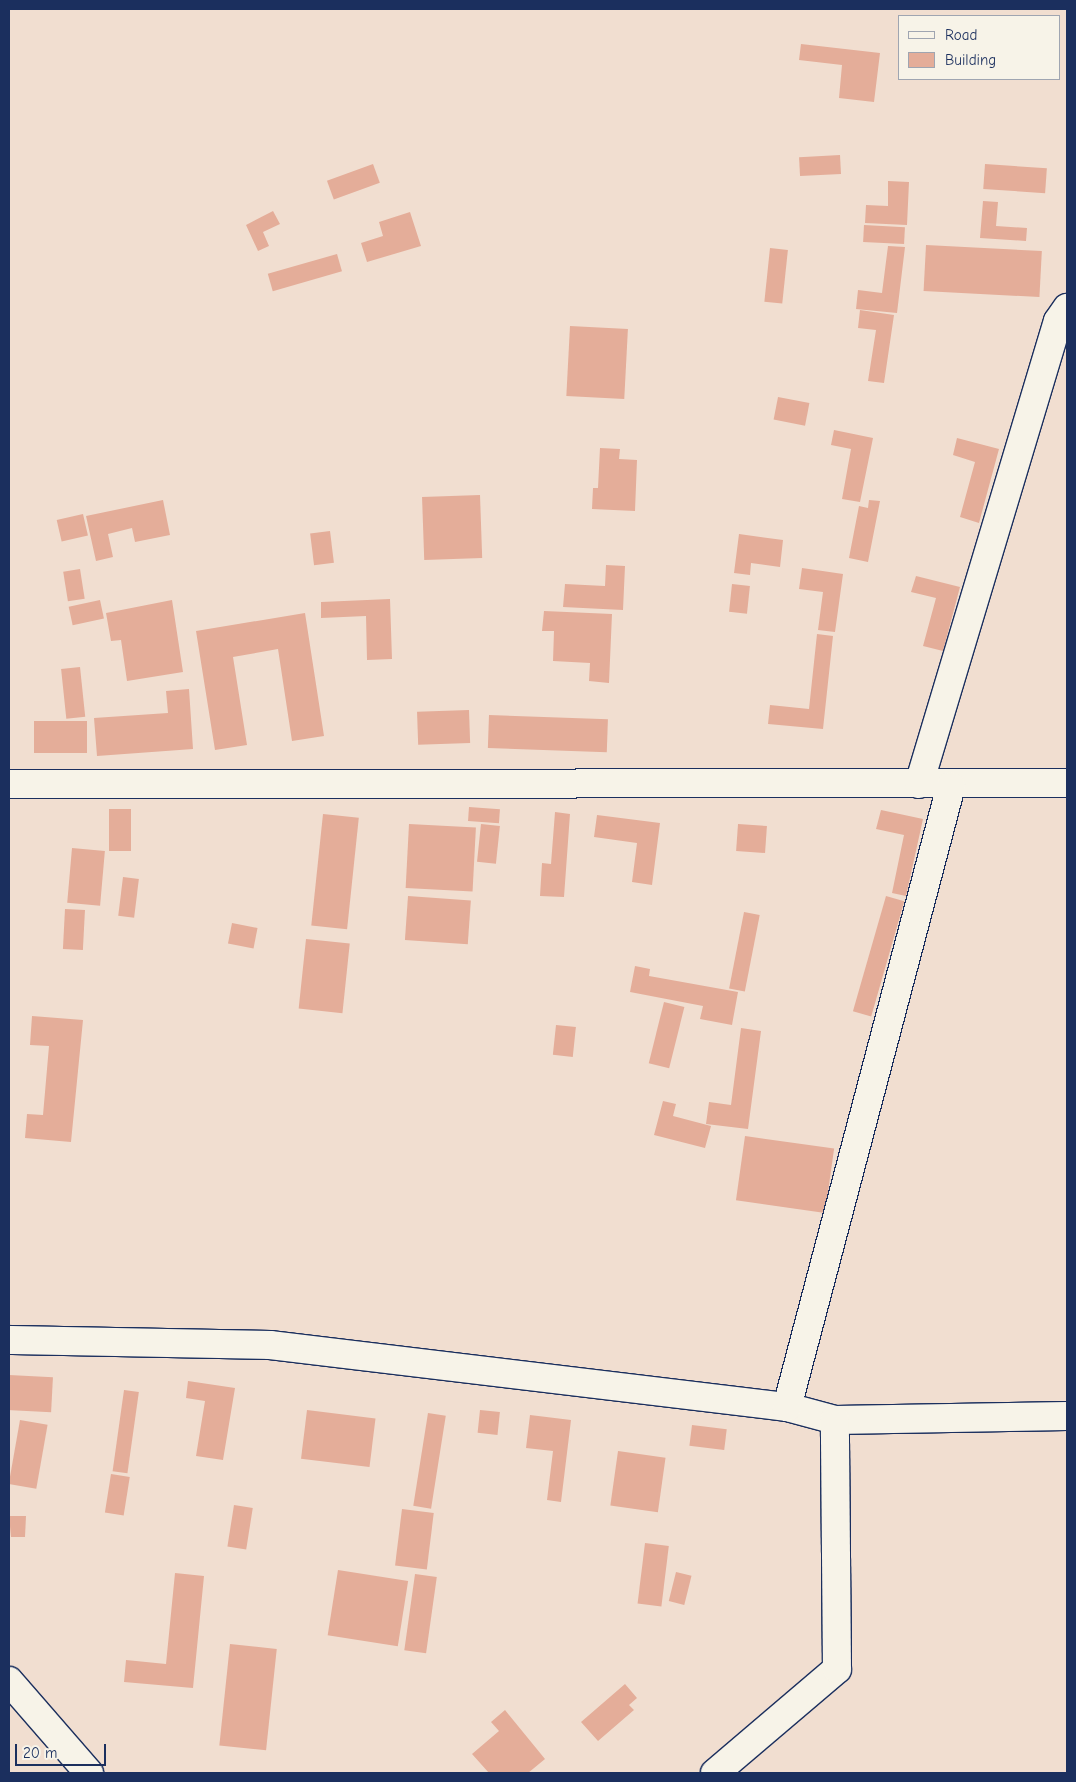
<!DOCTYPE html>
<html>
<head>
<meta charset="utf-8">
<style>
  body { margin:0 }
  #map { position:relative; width:1076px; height:1782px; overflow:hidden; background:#f1ded0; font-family:"Comic Neue",sans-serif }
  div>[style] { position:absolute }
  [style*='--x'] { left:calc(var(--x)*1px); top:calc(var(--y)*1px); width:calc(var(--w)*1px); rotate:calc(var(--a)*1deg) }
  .building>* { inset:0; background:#e4ad99; transform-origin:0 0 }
  .roads { filter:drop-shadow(1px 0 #1b2f5e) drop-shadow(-1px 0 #1b2f5e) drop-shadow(0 1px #1b2f5e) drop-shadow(0 -1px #1b2f5e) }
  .minor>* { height:28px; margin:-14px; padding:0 14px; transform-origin:14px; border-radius:14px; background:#f7f3e8 }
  span { translate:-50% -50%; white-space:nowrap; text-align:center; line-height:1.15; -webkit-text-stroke:4.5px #f7f3e8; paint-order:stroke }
  .frame { position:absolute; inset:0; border:10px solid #1b2f5e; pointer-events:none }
  .legend { position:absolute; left:898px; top:15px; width:162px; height:65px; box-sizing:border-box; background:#f7f3e8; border:1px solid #9fa5b1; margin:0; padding:6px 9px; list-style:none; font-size:15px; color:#1b2f5e }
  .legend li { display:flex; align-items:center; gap:10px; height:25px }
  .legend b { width:25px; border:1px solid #9fa5b1 }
  .scale { position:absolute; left:15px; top:1744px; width:91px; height:22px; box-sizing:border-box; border:2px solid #1b2f5e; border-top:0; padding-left:6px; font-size:15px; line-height:18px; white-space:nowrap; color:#1b2f5e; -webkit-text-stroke:4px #f7f3e8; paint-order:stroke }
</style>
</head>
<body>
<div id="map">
  <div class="building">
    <div style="clip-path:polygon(801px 44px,880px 53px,874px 102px,839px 98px,842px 65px,799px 60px)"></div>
    <div style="left:840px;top:155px;width:19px;height:41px;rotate:87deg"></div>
    <div style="left:373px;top:164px;width:20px;height:49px;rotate:70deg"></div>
    <div style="left:985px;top:164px;width:62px;height:25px;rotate:4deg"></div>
    <div style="clip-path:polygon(888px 181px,909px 182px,907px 225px,865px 223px,866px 205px,888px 206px)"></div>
    <div style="clip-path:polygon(983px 201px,998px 202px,996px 226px,1027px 228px,1026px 241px,980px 238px)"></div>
    <div style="clip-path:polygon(273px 211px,280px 224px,263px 232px,269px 246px,258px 251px,246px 225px)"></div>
    <div style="clip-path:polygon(410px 212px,421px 246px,367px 262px,361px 243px,383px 236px,379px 222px)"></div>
    <div style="left:864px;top:225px;width:41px;height:17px;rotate:3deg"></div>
    <div style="left:926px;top:245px;width:116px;height:46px;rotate:3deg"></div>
    <div style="clip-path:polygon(888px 246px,905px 247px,897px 313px,856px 309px,858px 290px,882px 293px)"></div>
    <div style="left:770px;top:248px;width:18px;height:54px;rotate:6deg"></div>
    <div style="left:337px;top:254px;width:18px;height:72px;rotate:74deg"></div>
    <div style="clip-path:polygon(860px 310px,894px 315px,884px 383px,868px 381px,876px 330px,858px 328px)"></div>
    <div style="left:570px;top:326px;width:58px;height:70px;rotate:3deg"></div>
    <div style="left:778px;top:397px;width:32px;height:23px;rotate:11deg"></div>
    <div style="clip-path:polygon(834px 430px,873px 438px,860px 502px,842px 499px,851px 449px,831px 445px)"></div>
    <div style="clip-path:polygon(957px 438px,999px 449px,979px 523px,960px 517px,975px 462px,953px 455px)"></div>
    <div style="clip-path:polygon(600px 448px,620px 449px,619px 459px,637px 460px,635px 511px,592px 509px,593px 488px,598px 488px)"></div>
    <div style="left:480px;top:495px;width:63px;height:58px;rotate:88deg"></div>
    <div style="clip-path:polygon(163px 500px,170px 535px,135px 542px,132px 528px,108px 534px,113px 557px,96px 561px,86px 516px)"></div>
    <div style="clip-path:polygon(869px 500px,880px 501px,868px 562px,849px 558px,859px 506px,868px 508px)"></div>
    <div style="left:83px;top:514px;width:22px;height:27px;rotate:77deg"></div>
    <div style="left:330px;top:531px;width:32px;height:20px;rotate:83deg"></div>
    <div style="clip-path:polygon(739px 534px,783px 540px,780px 567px,751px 563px,750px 575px,734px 573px)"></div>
    <div style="clip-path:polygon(606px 565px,625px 566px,623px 610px,563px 607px,565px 584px,605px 586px)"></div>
    <div style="clip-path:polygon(802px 568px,843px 574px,835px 632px,818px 630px,823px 592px,799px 589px)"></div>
    <div style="left:80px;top:569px;width:30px;height:17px;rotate:81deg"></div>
    <div style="clip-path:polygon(916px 576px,960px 587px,943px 651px,923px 646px,936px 598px,911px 592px)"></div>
    <div style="left:732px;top:584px;width:18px;height:28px;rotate:6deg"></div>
    <div style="clip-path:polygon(390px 599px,392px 659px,367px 660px,366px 616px,321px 618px,321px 602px)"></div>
    <div style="left:100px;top:600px;width:19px;height:32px;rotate:78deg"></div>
    <div style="clip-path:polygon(172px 600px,183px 672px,127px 681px,121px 640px,111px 641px,106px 613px)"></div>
    <div style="clip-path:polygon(544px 611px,612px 614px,609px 683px,589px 681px,590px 663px,553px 661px,554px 631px,542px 631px)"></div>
    <div style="clip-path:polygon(305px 613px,324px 736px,292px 741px,278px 649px,233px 657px,247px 745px,215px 750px,196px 631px)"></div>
    <div style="clip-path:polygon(817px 634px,833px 636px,823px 729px,768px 724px,770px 705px,809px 709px)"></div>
    <div style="left:80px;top:667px;width:50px;height:19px;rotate:84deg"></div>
    <div style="clip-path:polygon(189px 689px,193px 749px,97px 756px,94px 718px,168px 713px,166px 691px)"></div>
    <div style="left:469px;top:710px;width:33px;height:52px;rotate:88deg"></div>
    <div style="left:489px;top:715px;width:119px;height:33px;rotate:2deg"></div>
    <div style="left:87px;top:721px;width:32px;height:53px;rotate:90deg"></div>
    <div style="left:469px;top:807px;width:31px;height:14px;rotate:4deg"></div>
    <div style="left:109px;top:809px;width:22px;height:42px"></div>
    <div style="clip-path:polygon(881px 810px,923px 819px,906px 896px,892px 893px,904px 835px,876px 829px)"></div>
    <div style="clip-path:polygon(555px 812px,570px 814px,564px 897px,540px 896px,542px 863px,551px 864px)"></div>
    <div style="left:323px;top:814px;width:36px;height:112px;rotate:6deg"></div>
    <div style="clip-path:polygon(597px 815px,660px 823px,652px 885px,632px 882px,637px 843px,594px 837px)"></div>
    <div style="left:409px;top:824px;width:67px;height:64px;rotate:3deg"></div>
    <div style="left:481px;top:824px;width:19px;height:38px;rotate:6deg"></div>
    <div style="left:738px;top:824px;width:29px;height:27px;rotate:4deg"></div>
    <div style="left:72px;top:848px;width:33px;height:55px;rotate:5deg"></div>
    <div style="left:123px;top:877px;width:16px;height:39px;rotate:7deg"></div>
    <div style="left:408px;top:896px;width:63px;height:44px;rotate:4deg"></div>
    <div style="left:886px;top:896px;width:19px;height:120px;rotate:16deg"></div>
    <div style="left:65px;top:909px;width:20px;height:40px;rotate:3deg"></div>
    <div style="left:744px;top:912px;width:16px;height:78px;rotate:11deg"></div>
    <div style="left:232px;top:923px;width:26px;height:21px;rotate:11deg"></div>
    <div style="left:306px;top:939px;width:44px;height:70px;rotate:6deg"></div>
    <div style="clip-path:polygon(635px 966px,650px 969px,649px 976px,738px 992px,732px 1025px,700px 1019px,703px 1006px,630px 992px)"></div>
    <div style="left:664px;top:1002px;width:21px;height:63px;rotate:14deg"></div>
    <div style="clip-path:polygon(32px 1016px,83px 1020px,71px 1142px,25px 1138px,27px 1114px,43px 1115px,49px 1046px,30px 1045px)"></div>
    <div style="left:556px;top:1025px;width:20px;height:30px;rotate:6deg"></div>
    <div style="clip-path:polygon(741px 1028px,761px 1031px,748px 1129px,706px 1124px,709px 1102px,731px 1105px)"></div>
    <div style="clip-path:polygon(663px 1101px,676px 1104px,673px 1116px,711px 1126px,705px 1148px,654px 1135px)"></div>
    <div style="left:745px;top:1136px;width:90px;height:65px;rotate:8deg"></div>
    <div style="left:9px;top:1375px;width:44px;height:35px;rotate:3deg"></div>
    <div style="clip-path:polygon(188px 1381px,235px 1388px,223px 1460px,196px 1456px,205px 1401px,186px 1398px)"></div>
    <div style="left:124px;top:1390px;width:15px;height:82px;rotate:8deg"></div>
    <div style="left:307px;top:1410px;width:69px;height:49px;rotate:7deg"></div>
    <div style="left:480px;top:1410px;width:20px;height:23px;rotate:6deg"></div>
    <div style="left:428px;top:1413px;width:18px;height:94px;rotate:9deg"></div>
    <div style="clip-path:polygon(530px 1415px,571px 1420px,561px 1502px,547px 1500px,553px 1451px,526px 1448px)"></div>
    <div style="left:20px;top:1420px;width:28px;height:65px;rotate:10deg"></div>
    <div style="left:692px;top:1425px;width:35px;height:21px;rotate:7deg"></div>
    <div style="left:618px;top:1451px;width:48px;height:55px;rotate:8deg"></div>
    <div style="left:111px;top:1474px;width:19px;height:39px;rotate:9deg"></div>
    <div style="left:234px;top:1505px;width:19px;height:42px;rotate:9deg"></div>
    <div style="left:402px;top:1509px;width:32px;height:57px;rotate:7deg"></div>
    <div style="clip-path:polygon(9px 1516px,26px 1516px,25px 1537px,11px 1537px)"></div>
    <div style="left:645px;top:1543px;width:24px;height:61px;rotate:7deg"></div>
    <div style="left:338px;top:1570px;width:71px;height:66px;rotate:9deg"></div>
    <div style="left:676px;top:1572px;width:16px;height:30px;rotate:14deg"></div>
    <div style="clip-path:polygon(175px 1573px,204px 1576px,193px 1688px,124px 1682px,126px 1660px,166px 1664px)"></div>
    <div style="left:415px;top:1574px;width:22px;height:77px;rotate:8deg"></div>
    <div style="left:230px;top:1644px;width:47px;height:102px;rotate:6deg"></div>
    <div style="clip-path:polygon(625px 1684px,637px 1698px,629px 1705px,634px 1710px,598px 1741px,581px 1722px)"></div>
    <div style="clip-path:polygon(505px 1710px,545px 1759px,528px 1773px,489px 1773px,472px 1754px,499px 1731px,491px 1722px)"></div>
  </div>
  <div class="roads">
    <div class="minor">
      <div style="--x:9;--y:784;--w:1058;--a:-0.05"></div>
      <div style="--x:919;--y:784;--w:483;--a:-73.3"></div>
      <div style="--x:1058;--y:321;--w:16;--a:-55"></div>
      <div style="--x:9;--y:1340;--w:261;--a:1.1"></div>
      <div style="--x:270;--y:1345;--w:521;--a:6.84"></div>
      <div style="--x:787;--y:1407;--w:50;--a:15.2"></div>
      <div style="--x:835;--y:1420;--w:232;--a:-1"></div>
      <div style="--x:787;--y:1407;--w:642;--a:-75.21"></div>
      <div style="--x:9;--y:1681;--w:122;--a:49"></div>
      <div style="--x:715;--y:1773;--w:160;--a:-40.4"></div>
      <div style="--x:837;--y:1669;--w:249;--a:-90.5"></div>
    </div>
  </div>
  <div class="frame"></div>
  <ul class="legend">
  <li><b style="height:6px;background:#f7f3e8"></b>Road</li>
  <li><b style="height:14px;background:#e4ad99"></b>Building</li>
  </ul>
  <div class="scale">20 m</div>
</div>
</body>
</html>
